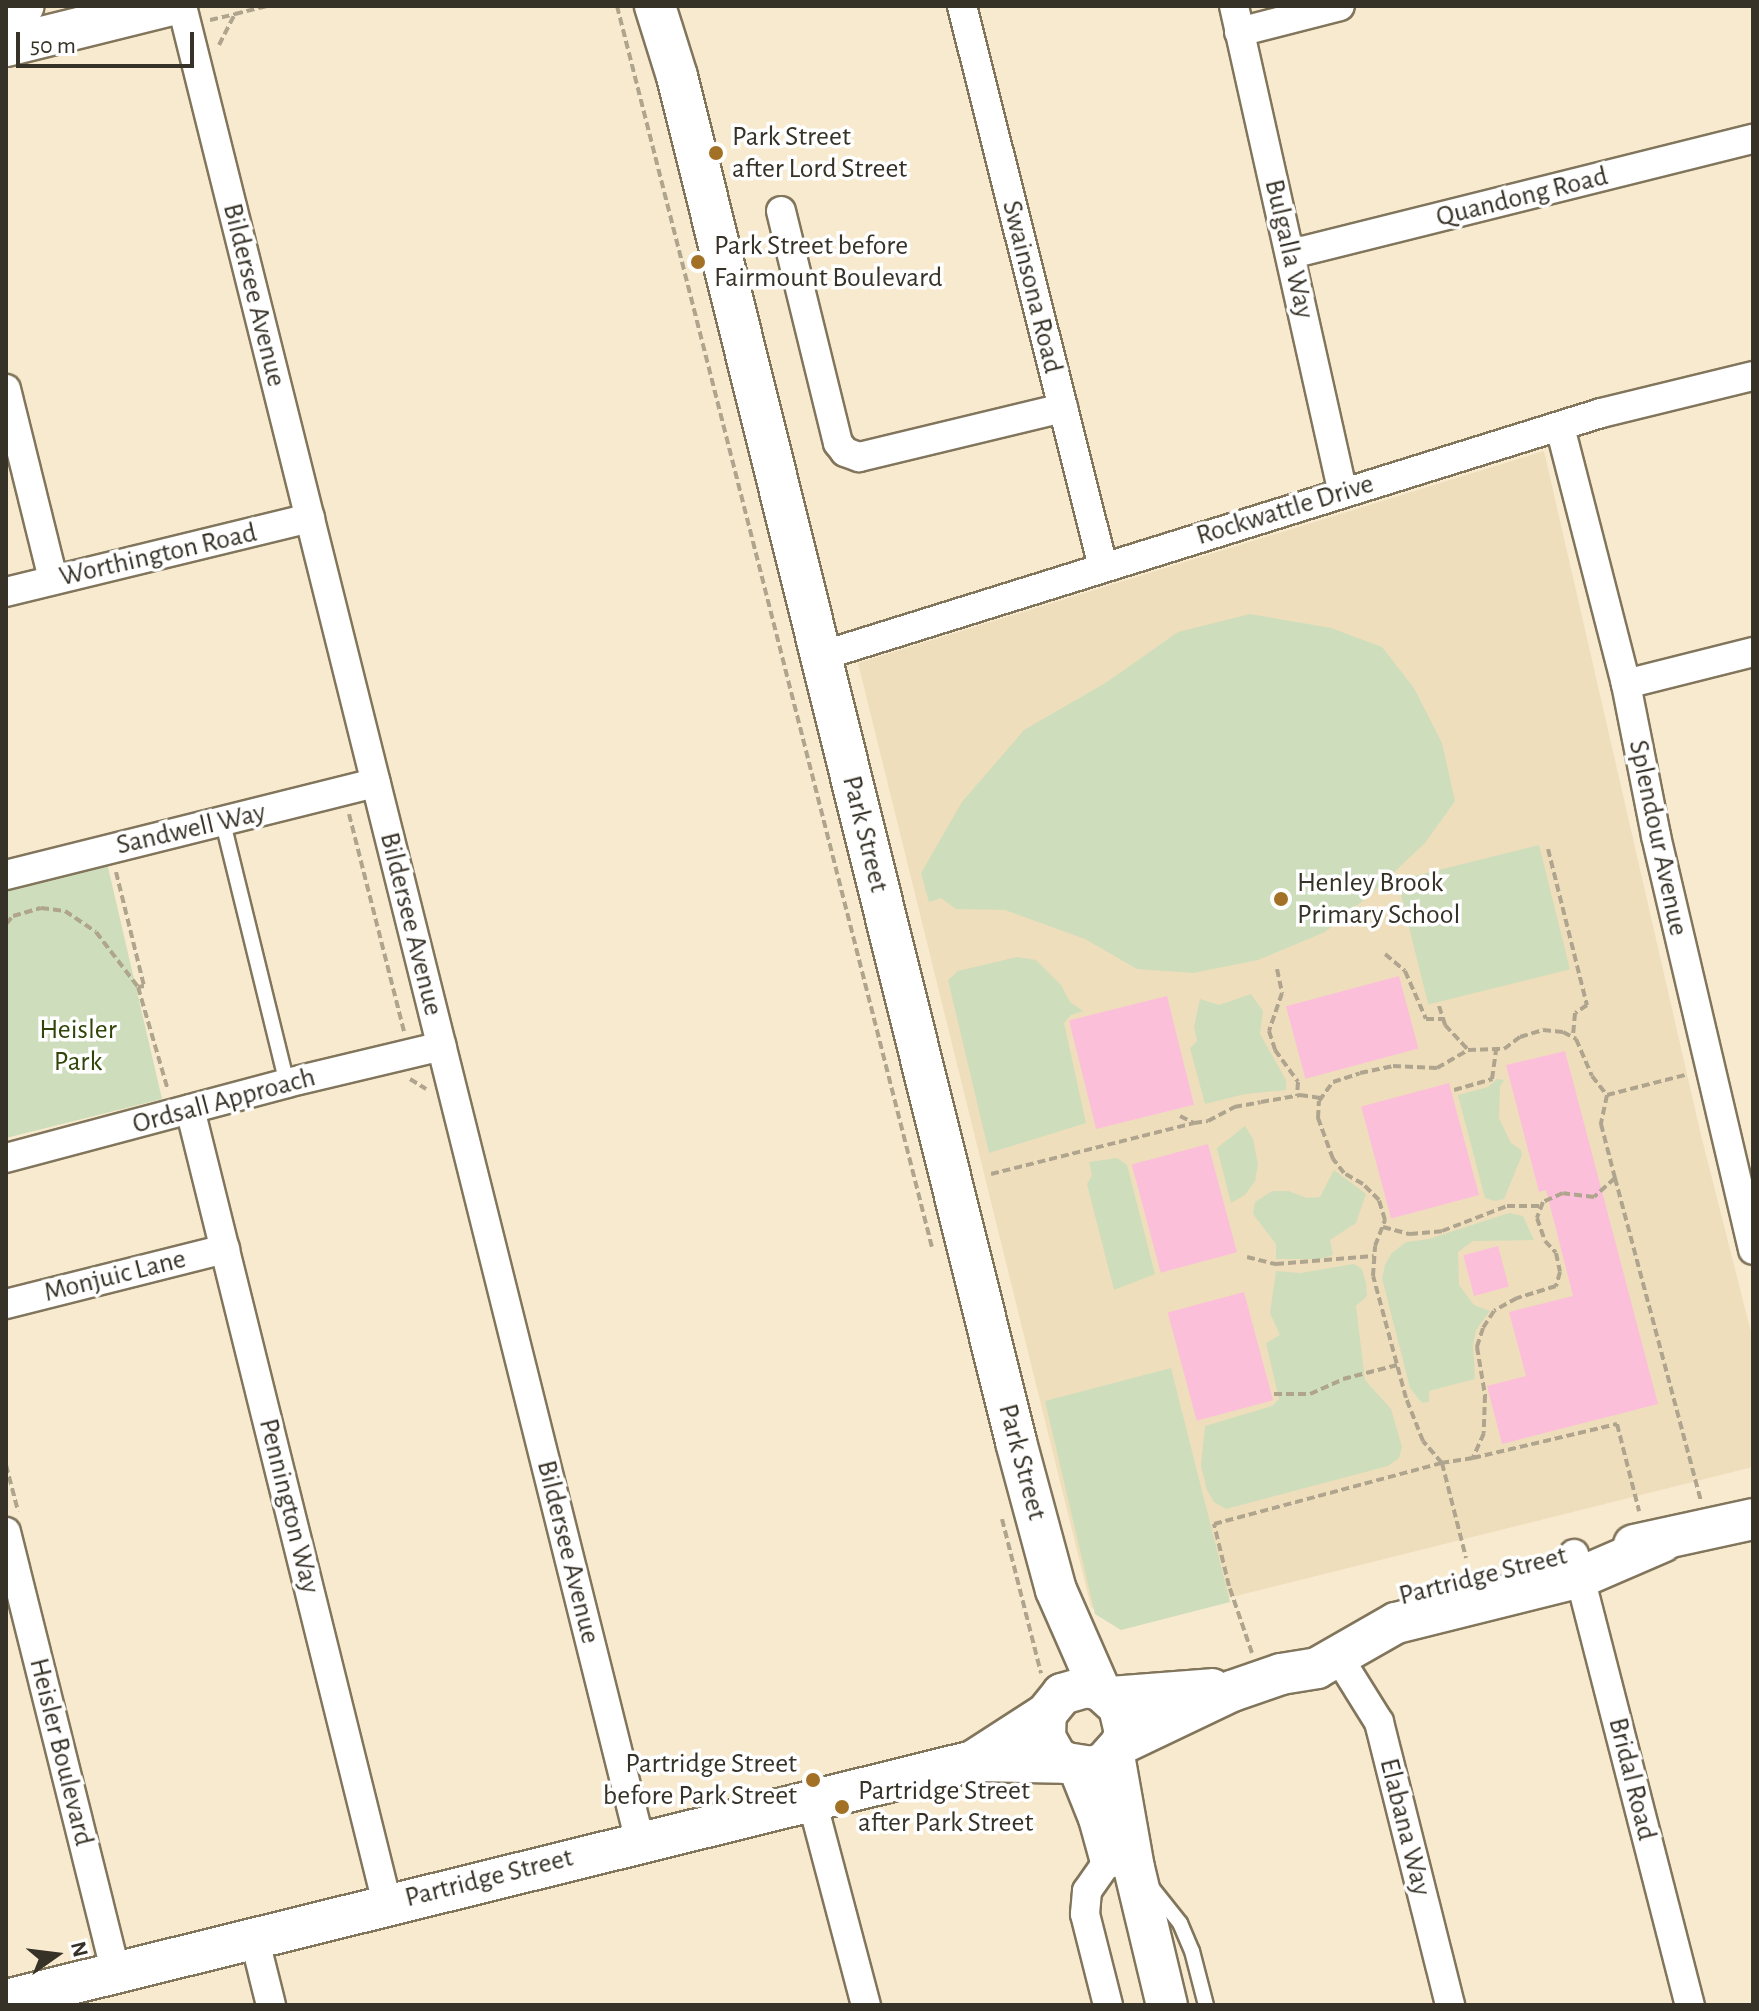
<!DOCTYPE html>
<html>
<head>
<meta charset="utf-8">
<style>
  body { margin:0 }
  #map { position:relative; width:1759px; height:2011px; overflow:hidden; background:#f7eace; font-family:"Alegreya Sans",sans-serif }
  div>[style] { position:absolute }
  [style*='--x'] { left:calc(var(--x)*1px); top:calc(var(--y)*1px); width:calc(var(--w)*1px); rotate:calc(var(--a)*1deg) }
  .built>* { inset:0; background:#efdebc }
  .green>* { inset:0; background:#ceddbb; transform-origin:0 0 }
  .building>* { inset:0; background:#fcbfd9; transform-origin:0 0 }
  .path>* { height:4px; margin-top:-2px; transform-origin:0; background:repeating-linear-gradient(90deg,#afa58f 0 8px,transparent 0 12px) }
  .roads { filter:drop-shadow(2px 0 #81755c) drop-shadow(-2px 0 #81755c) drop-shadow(0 2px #81755c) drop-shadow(0 -2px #81755c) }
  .lane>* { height:14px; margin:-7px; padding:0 7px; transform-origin:7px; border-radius:7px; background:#fff }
  .street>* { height:28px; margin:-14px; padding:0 14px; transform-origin:14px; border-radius:14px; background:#fff }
  .secondary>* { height:40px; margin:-20px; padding:0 20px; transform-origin:20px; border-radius:20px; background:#fff }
  .dots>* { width:22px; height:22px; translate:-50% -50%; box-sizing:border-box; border:4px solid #fff; border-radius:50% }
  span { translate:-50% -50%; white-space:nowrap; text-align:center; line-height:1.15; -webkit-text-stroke:7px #fff; paint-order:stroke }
  .poi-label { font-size:28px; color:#373227 }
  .left { translate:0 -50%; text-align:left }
  .right { translate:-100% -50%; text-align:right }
  .street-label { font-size:28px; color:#373227 }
  .park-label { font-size:28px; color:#314509 }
  .frame { position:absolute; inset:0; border:8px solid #373227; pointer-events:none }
  .north { position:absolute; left:16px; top:1915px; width:80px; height:80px; -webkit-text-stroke:6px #fff; paint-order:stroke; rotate:76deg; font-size:22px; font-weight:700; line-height:32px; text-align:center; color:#373227 }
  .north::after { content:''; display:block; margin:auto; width:28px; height:36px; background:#373227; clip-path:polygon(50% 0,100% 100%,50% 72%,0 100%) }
  .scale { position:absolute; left:16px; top:32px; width:178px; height:36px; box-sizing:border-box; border:4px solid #373227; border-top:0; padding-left:10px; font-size:24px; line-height:28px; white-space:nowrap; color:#373227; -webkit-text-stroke:6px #fff; paint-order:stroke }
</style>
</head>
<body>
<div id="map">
  <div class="built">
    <div style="clip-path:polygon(1544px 451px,1701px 1135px,1753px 1340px,1753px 1467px,1120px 1625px,1091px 1607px,858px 663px)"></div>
  </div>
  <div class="green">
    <div style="clip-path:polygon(1250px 614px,1331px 628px,1382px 647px,1414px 688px,1442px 743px,1455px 801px,1425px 843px,1371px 894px,1325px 932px,1258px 960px,1193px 973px,1137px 969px,1085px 939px,1005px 910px,956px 909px,941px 898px,929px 902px,921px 873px,962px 802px,1024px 730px,1107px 682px,1178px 632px)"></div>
    <div style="left:1539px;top:845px;width:128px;height:146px;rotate:76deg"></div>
    <div style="clip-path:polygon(107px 863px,162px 1099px,6px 1138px,6px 886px)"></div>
    <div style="clip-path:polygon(1017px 957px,1036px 960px,1061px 985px,1070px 1002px,1083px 1011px,1071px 1015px,1064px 1023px,1086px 1123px,989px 1153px,948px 980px,958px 971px)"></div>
    <div style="clip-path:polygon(1251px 994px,1263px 1011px,1260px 1034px,1286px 1080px,1286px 1090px,1245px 1094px,1205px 1104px,1190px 1048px,1197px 1041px,1194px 1027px,1200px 999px,1219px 1005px)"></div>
    <div style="clip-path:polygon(1497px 1079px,1504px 1080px,1500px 1086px,1499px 1118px,1511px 1143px,1521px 1150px,1522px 1155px,1504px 1199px,1495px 1201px,1485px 1198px,1458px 1095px,1488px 1087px)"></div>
    <div style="clip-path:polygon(1245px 1126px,1253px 1139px,1258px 1165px,1255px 1181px,1245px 1195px,1231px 1203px,1217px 1148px)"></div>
    <div style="clip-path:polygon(1117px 1158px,1127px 1165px,1155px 1274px,1114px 1290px,1087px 1184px,1092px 1175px,1089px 1162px)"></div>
    <div style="clip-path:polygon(1334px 1170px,1366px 1194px,1356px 1223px,1330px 1240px,1333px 1255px,1320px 1259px,1276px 1259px,1276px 1244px,1253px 1214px,1255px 1202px,1272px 1191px,1288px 1191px,1307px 1198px,1320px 1197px)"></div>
    <div style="clip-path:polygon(1509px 1213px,1523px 1216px,1534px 1240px,1473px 1241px,1458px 1252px,1459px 1285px,1474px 1305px,1490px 1311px,1476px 1330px,1473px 1346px,1475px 1379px,1429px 1391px,1429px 1402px,1422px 1403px,1410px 1388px,1382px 1278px,1385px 1265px,1391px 1254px,1406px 1242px,1429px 1239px)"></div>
    <div style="clip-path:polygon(1354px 1264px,1362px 1269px,1366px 1283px,1367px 1296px,1356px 1306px,1365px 1380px,1391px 1409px,1402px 1447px,1399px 1458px,1388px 1466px,1226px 1509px,1214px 1502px,1207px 1490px,1201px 1466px,1205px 1426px,1272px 1406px,1279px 1399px,1266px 1343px,1280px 1335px,1270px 1313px,1276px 1271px,1300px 1273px)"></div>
    <div style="clip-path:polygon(1171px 1368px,1230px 1602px,1121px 1630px,1095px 1614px,1045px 1401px)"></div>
  </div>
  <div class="building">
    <div style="left:1399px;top:976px;width:75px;height:117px;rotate:75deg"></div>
    <div style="left:1167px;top:996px;width:112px;height:101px;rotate:76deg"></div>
    <div style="clip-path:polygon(1565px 1051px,1658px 1404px,1502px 1444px,1487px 1386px,1526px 1376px,1509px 1312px,1573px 1296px,1546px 1190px,1539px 1192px,1506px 1065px)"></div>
    <div style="left:1449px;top:1083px;width:116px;height:91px;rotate:75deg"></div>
    <div style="left:1208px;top:1144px;width:112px;height:79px;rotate:75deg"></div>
    <div style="left:1498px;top:1246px;width:42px;height:36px;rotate:75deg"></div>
    <div style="left:1244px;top:1292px;width:112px;height:79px;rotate:75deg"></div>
  </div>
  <div class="path">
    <div style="--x:617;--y:6;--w:1280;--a:75.76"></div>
    <div style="--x:210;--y:20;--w:26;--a:-13"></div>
    <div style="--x:219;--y:45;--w:35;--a:-63"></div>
    <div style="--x:235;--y:14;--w:34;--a:-14"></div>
    <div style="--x:349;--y:814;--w:224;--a:75.8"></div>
    <div style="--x:1548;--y:849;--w:161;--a:76"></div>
    <div style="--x:1587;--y:1005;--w:14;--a:146"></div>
    <div style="--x:1575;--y:1013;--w:24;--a:95"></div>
    <div style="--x:116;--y:872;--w:117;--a:76.2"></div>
    <div style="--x:144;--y:986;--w:6;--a:171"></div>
    <div style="--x:6;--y:924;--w:11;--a:-49"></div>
    <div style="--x:13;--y:916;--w:29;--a:-16"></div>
    <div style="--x:41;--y:908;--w:24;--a:7"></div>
    <div style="--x:65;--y:911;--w:37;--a:34"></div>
    <div style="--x:96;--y:932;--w:69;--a:52.6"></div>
    <div style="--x:138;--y:987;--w:107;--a:73.8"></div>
    <div style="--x:1385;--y:954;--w:26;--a:40"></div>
    <div style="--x:1405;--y:971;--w:52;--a:66.4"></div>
    <div style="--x:1426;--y:1019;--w:17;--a:0"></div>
    <div style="--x:1277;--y:969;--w:25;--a:78"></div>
    <div style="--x:1282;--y:993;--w:40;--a:108.9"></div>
    <div style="--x:1269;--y:1031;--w:20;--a:72"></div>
    <div style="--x:1275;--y:1050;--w:39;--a:54"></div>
    <div style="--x:1298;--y:1082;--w:14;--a:94"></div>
    <div style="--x:1439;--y:1006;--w:20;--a:72"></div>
    <div style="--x:1445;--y:1025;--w:34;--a:47"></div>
    <div style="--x:1543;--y:1030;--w:20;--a:6"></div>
    <div style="--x:1563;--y:1032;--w:15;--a:28"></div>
    <div style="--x:1576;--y:1039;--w:40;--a:66.6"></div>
    <div style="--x:1592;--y:1076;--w:24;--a:52"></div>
    <div style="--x:1607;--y:1095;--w:30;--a:102"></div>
    <div style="--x:1601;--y:1124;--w:56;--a:75.5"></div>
    <div style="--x:1615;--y:1178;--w:28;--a:138"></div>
    <div style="--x:1594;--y:1197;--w:31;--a:-173"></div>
    <div style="--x:1563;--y:1193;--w:22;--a:156"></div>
    <div style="--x:1543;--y:1202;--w:17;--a:111"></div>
    <div style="--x:1537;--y:1218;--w:24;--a:71"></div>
    <div style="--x:1545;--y:1241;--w:16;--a:47"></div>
    <div style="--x:1556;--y:1253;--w:19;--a:78"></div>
    <div style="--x:1560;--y:1272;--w:15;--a:106"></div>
    <div style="--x:1556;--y:1286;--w:41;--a:162.9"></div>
    <div style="--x:1517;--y:1298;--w:26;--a:151"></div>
    <div style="--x:1494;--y:1311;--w:20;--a:123"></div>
    <div style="--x:1483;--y:1328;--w:20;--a:108"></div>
    <div style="--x:1477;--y:1347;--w:49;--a:80.5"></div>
    <div style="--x:1485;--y:1395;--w:38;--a:92"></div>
    <div style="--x:1484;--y:1433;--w:27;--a:114"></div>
    <div style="--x:1473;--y:1458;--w:31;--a:171"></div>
    <div style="--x:1442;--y:1463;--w:29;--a:-131"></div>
    <div style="--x:1423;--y:1441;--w:46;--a:-111.6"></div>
    <div style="--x:1406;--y:1398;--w:126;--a:-105.1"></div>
    <div style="--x:1373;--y:1276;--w:30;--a:-86"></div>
    <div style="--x:1375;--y:1246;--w:28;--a:-69"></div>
    <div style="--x:1385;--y:1220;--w:21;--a:-107"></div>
    <div style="--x:1379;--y:1200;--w:23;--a:-135"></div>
    <div style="--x:1363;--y:1184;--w:22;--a:-150"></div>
    <div style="--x:1344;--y:1173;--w:18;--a:-128"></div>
    <div style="--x:1333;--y:1159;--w:44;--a:-110.1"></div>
    <div style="--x:1318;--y:1118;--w:17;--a:-87"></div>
    <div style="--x:1319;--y:1101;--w:24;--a:-54"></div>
    <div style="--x:1333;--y:1082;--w:28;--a:-18"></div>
    <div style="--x:1360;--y:1073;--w:34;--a:-12"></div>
    <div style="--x:1393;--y:1066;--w:44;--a:2.6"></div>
    <div style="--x:1437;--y:1068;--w:36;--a:-30"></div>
    <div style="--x:1468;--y:1050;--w:36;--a:-2"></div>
    <div style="--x:1504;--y:1049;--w:20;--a:-37"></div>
    <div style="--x:1520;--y:1037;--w:24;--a:-17"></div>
    <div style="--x:410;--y:1079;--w:19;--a:32"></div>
    <div style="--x:1454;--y:1090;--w:40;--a:-16"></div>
    <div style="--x:1492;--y:1079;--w:29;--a:-82"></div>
    <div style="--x:1607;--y:1095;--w:81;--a:-14.4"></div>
    <div style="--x:1180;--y:1116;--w:16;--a:27"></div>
    <div style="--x:1194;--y:1123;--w:14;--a:-8"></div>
    <div style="--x:1208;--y:1121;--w:30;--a:-28"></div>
    <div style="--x:1234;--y:1107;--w:27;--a:-10"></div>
    <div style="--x:1261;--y:1102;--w:40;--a:-10"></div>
    <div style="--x:1300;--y:1095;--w:21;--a:8"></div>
    <div style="--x:991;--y:1174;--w:209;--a:-14.1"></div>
    <div style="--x:1615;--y:1178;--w:334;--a:75.1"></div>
    <div style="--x:1383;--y:1227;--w:28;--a:15"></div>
    <div style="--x:1410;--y:1234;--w:32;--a:-5"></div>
    <div style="--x:1442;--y:1231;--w:70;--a:-21"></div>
    <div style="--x:1507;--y:1206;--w:34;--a:0"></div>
    <div style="--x:1247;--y:1257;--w:30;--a:14"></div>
    <div style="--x:1276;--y:1264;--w:98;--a:-4.7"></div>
    <div style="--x:1274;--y:1394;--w:36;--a:0"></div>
    <div style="--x:1310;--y:1394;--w:36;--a:-24"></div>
    <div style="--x:1343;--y:1379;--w:56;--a:-14.5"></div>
    <div style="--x:1473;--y:1458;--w:148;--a:-13.3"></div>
    <div style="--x:1617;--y:1424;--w:90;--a:75.8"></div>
    <div style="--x:6;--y:1465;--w:48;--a:75.4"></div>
    <div style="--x:1002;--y:1519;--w:159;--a:75.8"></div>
    <div style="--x:1252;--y:1653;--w:71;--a:-108.9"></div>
    <div style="--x:1229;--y:1586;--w:64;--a:-103.6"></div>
    <div style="--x:1214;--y:1524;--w:236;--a:-15"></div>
    <div style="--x:1442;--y:1463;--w:98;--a:75.8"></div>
  </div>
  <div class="roads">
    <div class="lane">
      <div style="--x:223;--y:823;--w:268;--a:76.2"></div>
      <div style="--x:1148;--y:1883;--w:51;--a:51.3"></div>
      <div style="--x:1180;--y:1923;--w:30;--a:67"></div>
      <div style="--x:1192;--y:1951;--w:56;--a:75.5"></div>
    </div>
    <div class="street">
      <div style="--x:182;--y:6;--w:1891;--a:75.99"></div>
      <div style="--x:962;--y:6;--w:578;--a:75.89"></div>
      <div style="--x:1234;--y:6;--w:498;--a:77.4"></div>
      <div style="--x:1239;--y:32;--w:104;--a:-14.4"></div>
      <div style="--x:781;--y:211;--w:239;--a:76.2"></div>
      <div style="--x:838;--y:443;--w:11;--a:52"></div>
      <div style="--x:845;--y:452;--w:15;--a:20"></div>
      <div style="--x:859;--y:457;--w:210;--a:-13.5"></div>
      <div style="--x:1291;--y:254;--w:476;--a:-14"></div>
      <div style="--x:6;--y:389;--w:196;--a:76.1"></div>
      <div style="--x:1560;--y:427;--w:265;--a:75.6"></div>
      <div style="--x:1626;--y:684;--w:155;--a:78.8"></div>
      <div style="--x:1656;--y:836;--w:425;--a:76.8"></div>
      <div style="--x:6;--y:592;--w:313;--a:-13.7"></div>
      <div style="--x:821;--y:656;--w:817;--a:-17.3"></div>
      <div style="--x:1601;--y:413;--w:156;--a:-13.7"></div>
      <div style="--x:1626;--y:684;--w:131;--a:-14.1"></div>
      <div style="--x:6;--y:875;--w:381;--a:-14"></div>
      <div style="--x:190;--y:1109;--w:818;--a:76.07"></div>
      <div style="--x:6;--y:1158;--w:291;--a:-14.9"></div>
      <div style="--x:287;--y:1083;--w:159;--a:-13.4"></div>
      <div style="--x:6;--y:1304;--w:226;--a:-14.1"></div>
      <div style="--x:6;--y:1532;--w:455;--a:76"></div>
      <div style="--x:1574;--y:1554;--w:466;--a:75.6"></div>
      <div style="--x:1339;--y:1658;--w:75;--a:58"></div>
      <div style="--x:1379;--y:1722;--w:292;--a:75.9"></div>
      <div style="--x:812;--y:1801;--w:211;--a:75.2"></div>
      <div style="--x:254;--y:1937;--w:70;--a:76"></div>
      <div style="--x:1108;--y:2005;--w:94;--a:-104.2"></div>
      <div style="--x:1085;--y:1914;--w:23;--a:-85"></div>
      <div style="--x:1087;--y:1891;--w:40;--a:-55.1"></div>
    </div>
    <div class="secondary">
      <div style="--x:655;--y:6;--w:73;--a:72.6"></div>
      <div style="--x:677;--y:76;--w:1407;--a:76.06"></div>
      <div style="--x:1016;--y:1442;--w:153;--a:74.9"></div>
      <div style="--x:1056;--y:1590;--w:109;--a:66.3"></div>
      <div style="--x:6;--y:10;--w:18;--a:-13"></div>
      <div style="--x:6;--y:46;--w:167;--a:-13.9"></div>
      <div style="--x:1634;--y:1545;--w:122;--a:-12.3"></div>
      <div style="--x:1111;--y:1697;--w:101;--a:-4.5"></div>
      <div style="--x:1121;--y:1744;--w:123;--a:-25.5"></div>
      <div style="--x:1232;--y:1691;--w:52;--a:-19.1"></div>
      <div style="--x:1281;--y:1674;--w:36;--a:-9"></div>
      <div style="--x:1317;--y:1668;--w:91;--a:-29.7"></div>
      <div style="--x:1396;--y:1623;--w:191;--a:-14"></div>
      <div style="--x:1581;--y:1577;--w:88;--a:-23.4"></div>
      <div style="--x:1114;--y:1755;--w:115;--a:80"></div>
      <div style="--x:1134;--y:1868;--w:141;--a:76.5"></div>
      <div style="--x:973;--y:1761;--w:87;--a:-32.8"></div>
      <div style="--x:1046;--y:1714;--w:26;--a:-51"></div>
      <div style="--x:1062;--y:1694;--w:26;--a:-16"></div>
      <div style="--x:1087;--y:1687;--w:13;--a:13"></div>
      <div style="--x:1100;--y:1690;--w:25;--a:42"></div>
      <div style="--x:1119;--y:1707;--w:26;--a:77"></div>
      <div style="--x:1125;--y:1732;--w:13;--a:108"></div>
      <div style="--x:1121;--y:1744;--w:25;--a:132"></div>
      <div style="--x:1104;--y:1763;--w:13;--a:162"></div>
      <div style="--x:1092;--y:1767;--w:26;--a:-171"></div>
      <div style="--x:1066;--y:1763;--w:12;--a:-149"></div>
      <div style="--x:1056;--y:1757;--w:23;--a:-119"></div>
      <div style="--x:1045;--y:1737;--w:23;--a:-88"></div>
      <div style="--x:1079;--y:1768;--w:54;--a:68.2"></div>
      <div style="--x:1099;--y:1818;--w:41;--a:74.6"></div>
      <div style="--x:6;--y:2000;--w:996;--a:-13.88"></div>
      <div style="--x:973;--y:1761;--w:93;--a:1.2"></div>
    </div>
  </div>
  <div class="dots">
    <div style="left:716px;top:153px;background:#a27126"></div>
    <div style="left:698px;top:262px;background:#a27126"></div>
    <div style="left:1281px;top:899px;background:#a27126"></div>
    <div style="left:813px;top:1780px;background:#a27126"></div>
    <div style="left:842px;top:1807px;background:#a27126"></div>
  </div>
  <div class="poi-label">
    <span class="left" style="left:732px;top:153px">Park Street<br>after Lord Street</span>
    <span class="left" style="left:714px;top:262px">Park Street before<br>Fairmount Boulevard</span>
    <span class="left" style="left:1297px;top:899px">Henley Brook<br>Primary School</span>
    <span class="right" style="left:797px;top:1780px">Partridge Street<br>before Park Street</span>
    <span class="left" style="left:858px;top:1807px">Partridge Street<br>after Park Street</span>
  </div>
  <div class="street-label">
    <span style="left:1522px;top:197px;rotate:-14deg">Quandong Road</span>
    <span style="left:1289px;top:249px;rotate:77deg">Bulgalla Way</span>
    <span style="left:1032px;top:287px;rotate:76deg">Swainsona Road</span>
    <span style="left:254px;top:295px;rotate:76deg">Bildersee Avenue</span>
    <span style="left:1285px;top:510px;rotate:-17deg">Rockwattle Drive</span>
    <span style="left:158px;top:555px;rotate:-13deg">Worthington Road</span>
    <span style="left:191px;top:829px;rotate:-13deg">Sandwell Way</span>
    <span style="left:865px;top:834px;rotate:76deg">Park Street</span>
    <span style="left:1658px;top:838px;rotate:78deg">Splendour Avenue</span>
    <span style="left:411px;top:924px;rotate:76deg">Bildersee Avenue</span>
    <span style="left:224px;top:1101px;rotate:-15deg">Ordsall Approach</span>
    <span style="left:115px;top:1276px;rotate:-14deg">Monjuic Lane</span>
    <span style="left:1022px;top:1462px;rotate:75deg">Park Street</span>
    <span style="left:289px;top:1506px;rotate:76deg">Pennington Way</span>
    <span style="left:568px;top:1552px;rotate:76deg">Bildersee Avenue</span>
    <span style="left:1483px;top:1576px;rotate:-14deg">Partridge Street</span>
    <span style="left:61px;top:1752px;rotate:76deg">Heisler Boulevard</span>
    <span style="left:1632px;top:1779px;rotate:76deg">Bridal Road</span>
    <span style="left:1405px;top:1827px;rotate:76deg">Elabana Way</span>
    <span style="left:489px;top:1878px;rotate:-14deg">Partridge Street</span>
  </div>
  <div class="park-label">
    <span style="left:78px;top:1046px">Heisler<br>Park</span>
  </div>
  <div class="frame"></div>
  <div class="north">N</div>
  <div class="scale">50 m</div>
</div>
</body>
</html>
